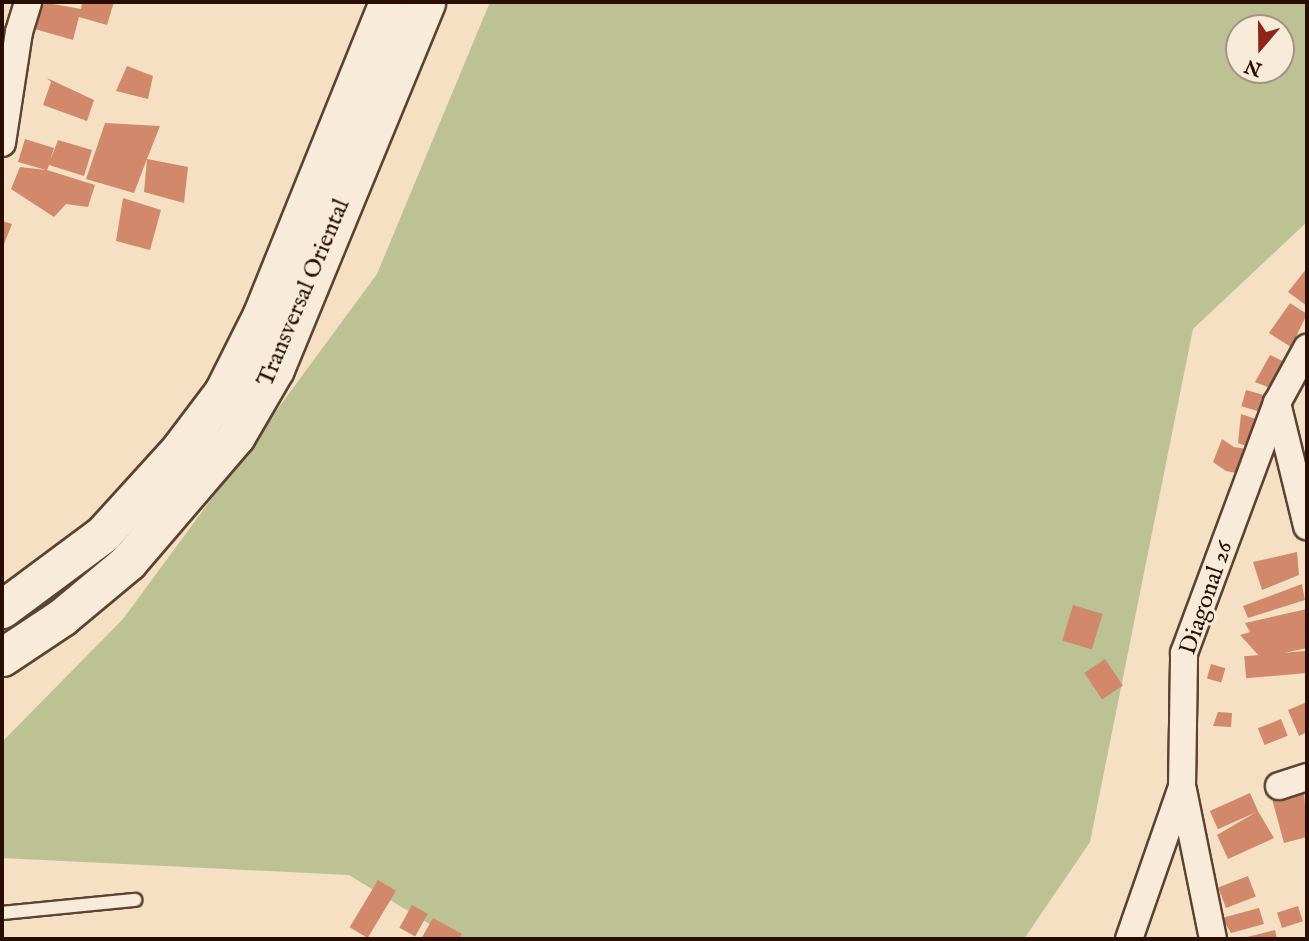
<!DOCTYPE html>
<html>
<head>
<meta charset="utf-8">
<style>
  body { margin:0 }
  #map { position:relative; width:1309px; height:941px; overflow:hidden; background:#f5e0c4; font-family:"IM FELL English",serif }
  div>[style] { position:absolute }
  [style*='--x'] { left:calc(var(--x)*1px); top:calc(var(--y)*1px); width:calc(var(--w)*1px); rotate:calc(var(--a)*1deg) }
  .green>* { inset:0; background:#bcc294 }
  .building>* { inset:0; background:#d1886b; transform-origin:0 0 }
  .roads { filter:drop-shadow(2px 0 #5c4231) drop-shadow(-2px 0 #5c4231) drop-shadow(0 2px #5c4231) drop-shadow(0 -2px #5c4231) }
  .service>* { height:12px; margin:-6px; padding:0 6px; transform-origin:6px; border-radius:6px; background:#f8ebd9 }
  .minor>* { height:26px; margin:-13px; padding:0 13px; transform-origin:13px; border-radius:13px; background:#f8ebd9 }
  .secondary>* { height:37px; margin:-18.5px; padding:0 18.5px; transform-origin:18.5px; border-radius:18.5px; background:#f8ebd9 }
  span { translate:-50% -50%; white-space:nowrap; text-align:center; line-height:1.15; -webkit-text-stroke:6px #f8ebd9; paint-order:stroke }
  .street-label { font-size:24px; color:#290d00 }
  .frame { position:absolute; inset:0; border:4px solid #290d00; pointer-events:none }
  .north { position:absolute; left:1225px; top:14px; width:70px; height:70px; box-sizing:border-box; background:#f8ebd9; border:2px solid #a59282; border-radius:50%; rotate:200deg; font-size:19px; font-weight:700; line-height:28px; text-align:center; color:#290d00 }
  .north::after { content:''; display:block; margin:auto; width:24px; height:32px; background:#8f2418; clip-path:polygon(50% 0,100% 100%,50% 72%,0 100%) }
</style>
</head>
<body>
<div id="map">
  <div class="green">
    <div style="clip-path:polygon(evenodd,490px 2px,1307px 2px,1307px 222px,1193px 329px,1090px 842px,1024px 939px,454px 939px,349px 875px,2px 858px,2px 742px,123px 619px,377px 274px,490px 2px,1239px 28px,1281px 28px,1281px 70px,1239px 70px,1239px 28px)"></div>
  </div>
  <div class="building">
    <div style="clip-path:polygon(42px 2px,81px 9px,82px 2px,114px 2px,107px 25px,79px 17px,73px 40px,35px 29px)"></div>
    <div style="clip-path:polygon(127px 66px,153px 76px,148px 99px,116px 91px)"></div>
    <div style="clip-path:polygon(47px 78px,94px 100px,87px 121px,43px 105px,51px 82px)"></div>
    <div style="clip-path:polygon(105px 123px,160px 126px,147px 159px,188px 167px,184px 203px,144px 192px,147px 159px,134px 193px,86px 179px)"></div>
    <div style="clip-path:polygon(25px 139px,54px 148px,50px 161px,58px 140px,92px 150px,84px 176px,49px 165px,47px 170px,95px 185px,88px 207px,66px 204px,54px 217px,11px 189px,20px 167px,46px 170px,18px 162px)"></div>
    <div style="clip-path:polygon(123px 198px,161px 210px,150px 250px,116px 241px)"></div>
    <div style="clip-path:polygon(2px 221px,12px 224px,2px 249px)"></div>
    <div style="clip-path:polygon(1307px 268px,1307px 306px,1288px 292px)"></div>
    <div style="clip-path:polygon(1290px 303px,1307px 314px,1291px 347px,1269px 333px)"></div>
    <div style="clip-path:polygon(1270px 355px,1291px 365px,1275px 390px,1255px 382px)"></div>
    <div style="left:1246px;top:390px;width:22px;height:17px;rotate:16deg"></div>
    <div style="clip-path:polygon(1241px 414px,1262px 421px,1257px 450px,1238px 443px)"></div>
    <div style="clip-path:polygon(1222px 439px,1234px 447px,1253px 450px,1247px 475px,1226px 471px,1213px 462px)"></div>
    <div style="clip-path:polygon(1297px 552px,1299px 575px,1262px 590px,1253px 562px)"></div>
    <div style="clip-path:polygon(1302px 584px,1305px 600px,1248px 618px,1243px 606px)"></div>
    <div style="left:1073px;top:605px;width:31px;height:37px;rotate:17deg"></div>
    <div style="clip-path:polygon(1307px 609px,1307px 648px,1261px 658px,1240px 635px,1250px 632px,1245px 623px)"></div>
    <div style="left:1305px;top:651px;width:22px;height:61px;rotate:85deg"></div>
    <div style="left:1105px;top:659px;width:32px;height:25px;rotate:56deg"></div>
    <div style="left:1211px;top:664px;width:15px;height:15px;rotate:16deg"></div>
    <div style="clip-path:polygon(1307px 702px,1307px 732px,1299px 736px,1288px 710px)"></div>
    <div style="clip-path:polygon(1218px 712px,1232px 713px,1231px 727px,1213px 726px)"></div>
    <div style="left:1281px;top:719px;width:18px;height:25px;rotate:68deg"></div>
    <div style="clip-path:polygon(1304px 791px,1307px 837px,1284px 843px,1272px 799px)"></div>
    <div style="left:1250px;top:793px;width:20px;height:44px;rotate:66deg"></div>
    <div style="clip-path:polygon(1258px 811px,1274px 838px,1228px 859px,1217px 835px)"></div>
    <div style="left:1248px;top:876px;width:22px;height:32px;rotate:69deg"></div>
    <div style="left:378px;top:880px;width:21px;height:55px;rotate:31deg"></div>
    <div style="left:412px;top:905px;width:18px;height:26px;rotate:29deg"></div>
    <div style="left:1298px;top:906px;width:16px;height:22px;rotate:72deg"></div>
    <div style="clip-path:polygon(1259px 908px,1264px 924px,1231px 933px,1222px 918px)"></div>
    <div style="clip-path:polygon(433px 918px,462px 934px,459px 939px,421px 939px)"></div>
    <div style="clip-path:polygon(1275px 930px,1277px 939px,1243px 939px,1243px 938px)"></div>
  </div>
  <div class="roads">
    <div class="service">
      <div style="--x:2;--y:913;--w:134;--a:-5.6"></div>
    </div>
    <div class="minor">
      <div style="--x:2;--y:143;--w:112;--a:-81.3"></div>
      <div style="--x:19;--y:32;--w:31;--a:-73"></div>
      <div style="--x:1277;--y:403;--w:127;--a:76.3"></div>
      <div style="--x:1279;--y:786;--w:29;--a:-18"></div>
      <div style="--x:1183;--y:790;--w:152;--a:78.6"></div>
      <div style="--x:1129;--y:939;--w:161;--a:-70.8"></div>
      <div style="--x:1182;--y:787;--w:134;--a:-89.1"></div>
      <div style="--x:1184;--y:653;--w:267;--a:-69.6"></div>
      <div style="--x:1277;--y:403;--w:63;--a:-61.4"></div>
    </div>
    <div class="secondary">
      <div style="--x:2;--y:609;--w:126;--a:-36.6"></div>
      <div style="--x:103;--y:534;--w:115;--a:-47.8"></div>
      <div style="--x:180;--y:449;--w:71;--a:-53"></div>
      <div style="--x:223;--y:392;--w:87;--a:-63.4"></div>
      <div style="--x:262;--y:314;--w:336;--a:-68"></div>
      <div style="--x:2;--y:657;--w:72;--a:-33.7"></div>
      <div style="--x:62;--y:617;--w:86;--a:-39.8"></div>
      <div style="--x:128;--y:562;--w:166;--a:-49.4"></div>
      <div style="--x:236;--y:436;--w:78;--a:-59.8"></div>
      <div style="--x:275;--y:369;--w:397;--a:-67.6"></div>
    </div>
  </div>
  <div class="street-label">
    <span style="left:304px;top:293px;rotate:-67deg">Transversal Oriental</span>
    <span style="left:1207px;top:598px;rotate:-71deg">Diagonal 26</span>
  </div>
  <div class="frame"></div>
  <div class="north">N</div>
</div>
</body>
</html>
